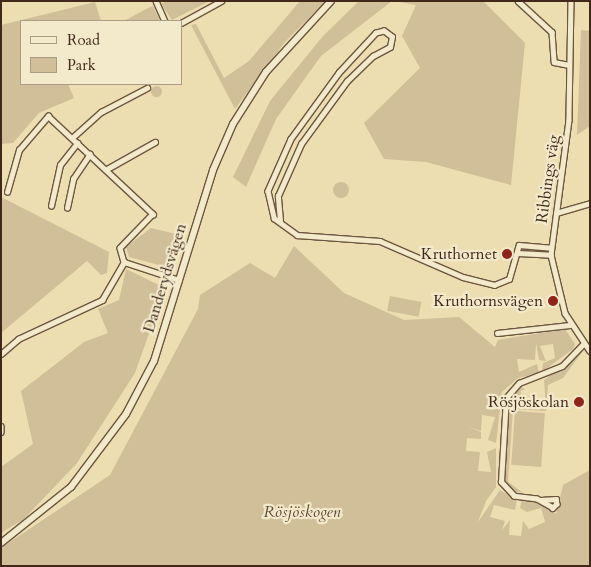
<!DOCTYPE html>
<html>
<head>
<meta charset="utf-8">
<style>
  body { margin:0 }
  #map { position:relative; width:591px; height:567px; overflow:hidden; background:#eddeb1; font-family:Cardo,serif }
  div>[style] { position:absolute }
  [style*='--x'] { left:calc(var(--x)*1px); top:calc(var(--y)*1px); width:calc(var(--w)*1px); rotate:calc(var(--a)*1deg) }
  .green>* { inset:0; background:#d0bf98; transform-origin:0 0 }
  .round { border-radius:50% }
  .roads { filter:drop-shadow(1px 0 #6c5640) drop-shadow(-1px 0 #6c5640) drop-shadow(0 1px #6c5640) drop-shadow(0 -1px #6c5640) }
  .minor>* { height:4.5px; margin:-2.25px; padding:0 2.25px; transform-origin:2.25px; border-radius:2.25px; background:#f3eacc }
  .secondary>* { height:6px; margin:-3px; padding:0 3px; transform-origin:3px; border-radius:3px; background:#f3eacc }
  .dots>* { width:14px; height:14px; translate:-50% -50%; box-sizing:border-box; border:2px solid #f3eacc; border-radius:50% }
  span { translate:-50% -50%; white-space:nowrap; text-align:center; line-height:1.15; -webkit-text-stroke:4.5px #f3eacc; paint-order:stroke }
  .street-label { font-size:16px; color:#41281b }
  .poi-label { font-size:16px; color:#41281b }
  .right { translate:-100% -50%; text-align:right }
  .park-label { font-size:16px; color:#5e4634; font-style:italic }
  .frame { position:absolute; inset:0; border:2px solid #41281b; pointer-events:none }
  .legend { position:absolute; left:20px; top:20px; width:162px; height:65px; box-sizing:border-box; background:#f3eacc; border:1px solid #ac9c85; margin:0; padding:6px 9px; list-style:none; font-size:15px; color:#41281b }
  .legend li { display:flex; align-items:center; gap:10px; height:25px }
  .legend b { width:25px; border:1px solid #ac9c85 }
</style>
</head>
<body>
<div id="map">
  <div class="green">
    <div style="clip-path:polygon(167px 1px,210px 1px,172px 20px,161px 4px)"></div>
    <div style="clip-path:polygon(300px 1px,326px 1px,285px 42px,235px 109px,191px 25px,196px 24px,224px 78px,249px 61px)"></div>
    <div style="clip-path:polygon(359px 1px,392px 1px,321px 56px,276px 119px,246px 187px,233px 177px,270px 101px,323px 36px)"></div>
    <div style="clip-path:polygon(394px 1px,483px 1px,525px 43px,511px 185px,426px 162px,384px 159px,364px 123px,420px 68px,402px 36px,416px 5px)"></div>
    <div style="clip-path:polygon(95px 2px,101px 21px,21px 21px,21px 84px,68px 84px,74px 98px,39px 113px,13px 143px,1px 144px,1px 25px)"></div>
    <div style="clip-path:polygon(153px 6px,160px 21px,124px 21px,148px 8px)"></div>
    <div style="clip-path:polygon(581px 30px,590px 31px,590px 126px,577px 135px)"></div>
    <div class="round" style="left:150.5px;top:85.5px;width:11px;height:11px"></div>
    <div class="round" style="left:333px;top:182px;width:16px;height:16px"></div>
    <div style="clip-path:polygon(1px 197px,109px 252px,107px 273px,101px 275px,87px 261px,1px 333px)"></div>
    <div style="clip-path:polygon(151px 228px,184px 236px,170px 268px,129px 257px,126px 247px)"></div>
    <div style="clip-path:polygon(294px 246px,344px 293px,404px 320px,459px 317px,495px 347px,498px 340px,565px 329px,575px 344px,573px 349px,542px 372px,543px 363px,555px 358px,553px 344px,540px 346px,546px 361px,539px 360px,536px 343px,535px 360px,517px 359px,519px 372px,537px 364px,539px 373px,518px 378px,502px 392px,496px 443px,488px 440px,495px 417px,482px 415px,481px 431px,468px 427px,481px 432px,481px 439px,467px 438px,466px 451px,480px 452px,478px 471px,491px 472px,487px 452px,496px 448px,496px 487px,486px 501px,478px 522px,500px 490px,517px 500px,515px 510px,494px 505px,490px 517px,505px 521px,502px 530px,510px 520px,509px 535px,521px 536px,523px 521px,529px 529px,545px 522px,541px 508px,527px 512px,520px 508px,522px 499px,541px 502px,556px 514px,563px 485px,590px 470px,590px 566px,1px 566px,1px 548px,110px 475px,198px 309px,200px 295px,250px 263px,275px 278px)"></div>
    <div style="clip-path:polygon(126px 269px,165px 288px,135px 373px,77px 463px,24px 519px,1px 533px,1px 467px,33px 444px,21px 391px,84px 342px,108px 333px,98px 309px,119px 300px)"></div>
    <div style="left:390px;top:296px;width:32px;height:15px;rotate:11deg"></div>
    <div style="clip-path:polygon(583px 351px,563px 378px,548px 385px,546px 411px,513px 409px,508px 482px,522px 492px,513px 493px,504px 482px,504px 457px,508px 403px,518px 403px,519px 399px,509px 398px,520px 385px,525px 390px,521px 390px,520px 406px,546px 407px,544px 380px)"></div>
    <div style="left:515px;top:411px;width:30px;height:54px;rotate:4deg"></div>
  </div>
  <div class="roads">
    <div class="minor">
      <div style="--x:156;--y:1;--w:22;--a:66"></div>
      <div style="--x:518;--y:1;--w:46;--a:42.4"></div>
      <div style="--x:552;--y:32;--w:30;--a:86"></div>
      <div style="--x:554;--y:62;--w:15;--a:11"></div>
      <div style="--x:571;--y:1;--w:119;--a:91"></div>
      <div style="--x:569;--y:120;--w:136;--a:97.6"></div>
      <div style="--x:551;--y:255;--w:60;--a:76.4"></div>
      <div style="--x:565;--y:313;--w:45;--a:56.7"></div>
      <div style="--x:181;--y:23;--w:46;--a:-28.8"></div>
      <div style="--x:72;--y:138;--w:39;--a:-42"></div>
      <div style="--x:101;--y:112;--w:52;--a:-27.6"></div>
      <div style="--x:107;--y:169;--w:55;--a:-29.4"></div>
      <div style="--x:7;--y:192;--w:44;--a:-74.1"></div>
      <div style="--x:19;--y:150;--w:45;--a:-49.5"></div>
      <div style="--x:48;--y:116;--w:144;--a:43"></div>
      <div style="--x:153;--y:214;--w:47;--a:134.1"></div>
      <div style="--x:120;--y:248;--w:15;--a:74"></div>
      <div style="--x:51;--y:206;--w:42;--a:-77.6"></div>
      <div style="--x:60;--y:165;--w:28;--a:-52"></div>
      <div style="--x:67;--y:208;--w:30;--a:-78"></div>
      <div style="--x:73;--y:179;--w:30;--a:-56"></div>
      <div style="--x:556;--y:213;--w:35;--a:-16"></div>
      <div style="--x:280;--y:221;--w:25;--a:-95"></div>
      <div style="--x:278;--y:196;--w:57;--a:-66.1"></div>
      <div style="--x:301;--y:144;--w:78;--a:-53.9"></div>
      <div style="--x:347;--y:81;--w:36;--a:-44"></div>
      <div style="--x:373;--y:56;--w:19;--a:-28"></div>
      <div style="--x:390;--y:47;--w:10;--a:-79"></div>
      <div style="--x:392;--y:37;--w:10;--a:-143"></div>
      <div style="--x:384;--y:31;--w:8;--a:166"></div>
      <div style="--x:376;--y:33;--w:54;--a:132.8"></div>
      <div style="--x:339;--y:73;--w:82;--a:126"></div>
      <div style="--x:291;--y:139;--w:57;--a:113.9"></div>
      <div style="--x:268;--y:191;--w:28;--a:77"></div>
      <div style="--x:274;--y:218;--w:29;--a:36"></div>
      <div style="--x:297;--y:235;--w:83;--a:4.1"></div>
      <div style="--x:380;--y:241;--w:90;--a:23.4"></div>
      <div style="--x:463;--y:277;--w:32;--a:14"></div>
      <div style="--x:494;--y:285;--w:16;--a:-22"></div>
      <div style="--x:509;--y:279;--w:35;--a:-74"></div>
      <div style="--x:519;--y:245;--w:32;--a:5"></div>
      <div style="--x:518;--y:253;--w:33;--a:3"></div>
      <div style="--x:497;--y:333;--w:73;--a:-6.3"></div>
      <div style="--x:1;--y:354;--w:23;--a:-41"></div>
      <div style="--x:18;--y:339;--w:93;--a:-24.9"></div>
      <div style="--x:102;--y:300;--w:44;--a:-59.9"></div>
      <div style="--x:124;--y:262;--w:58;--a:18.1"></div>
      <div style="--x:1;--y:426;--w:6;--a:90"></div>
      <div style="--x:541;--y:500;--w:15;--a:-4"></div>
      <div style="--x:556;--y:499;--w:5;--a:79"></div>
      <div style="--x:557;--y:504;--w:6;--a:135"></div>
      <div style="--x:553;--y:508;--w:18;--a:-151"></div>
      <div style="--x:537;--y:499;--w:23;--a:-173"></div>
      <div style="--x:514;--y:496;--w:19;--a:-133"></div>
      <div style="--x:501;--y:482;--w:84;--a:-86.6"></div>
      <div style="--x:506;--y:398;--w:20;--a:-49"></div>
      <div style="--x:519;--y:383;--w:46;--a:-21.6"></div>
      <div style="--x:562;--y:366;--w:30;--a:-46"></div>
    </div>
    <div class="secondary">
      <div style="--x:1;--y:543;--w:90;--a:-38.7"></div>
      <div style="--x:71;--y:487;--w:91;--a:-53"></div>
      <div style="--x:126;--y:414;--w:60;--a:-62.2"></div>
      <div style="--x:154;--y:361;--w:200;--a:-72.8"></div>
      <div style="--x:213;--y:170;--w:50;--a:-66.5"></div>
      <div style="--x:233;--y:124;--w:62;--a:-57.6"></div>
      <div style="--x:266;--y:72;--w:96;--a:-47.5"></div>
    </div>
  </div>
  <div class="dots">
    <div style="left:507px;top:254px;background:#8f2418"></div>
    <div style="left:553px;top:301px;background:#8f2418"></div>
    <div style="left:579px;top:402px;background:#8f2418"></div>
  </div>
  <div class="street-label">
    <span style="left:548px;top:179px;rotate:-82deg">Ribbings väg</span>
    <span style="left:165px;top:278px;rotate:-73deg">Danderydsvägen</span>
  </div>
  <div class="poi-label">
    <span class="right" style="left:497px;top:254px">Kruthornet</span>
    <span class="right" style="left:543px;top:301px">Kruthornsvägen</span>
    <span class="right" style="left:569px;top:402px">Rösjöskolan</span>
  </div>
  <div class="park-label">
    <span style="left:302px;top:512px">Rösjöskogen</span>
  </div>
  <div class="frame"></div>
  <ul class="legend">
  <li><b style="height:6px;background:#f3eacc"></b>Road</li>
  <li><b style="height:14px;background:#d0bf98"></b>Park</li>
  </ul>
</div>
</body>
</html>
